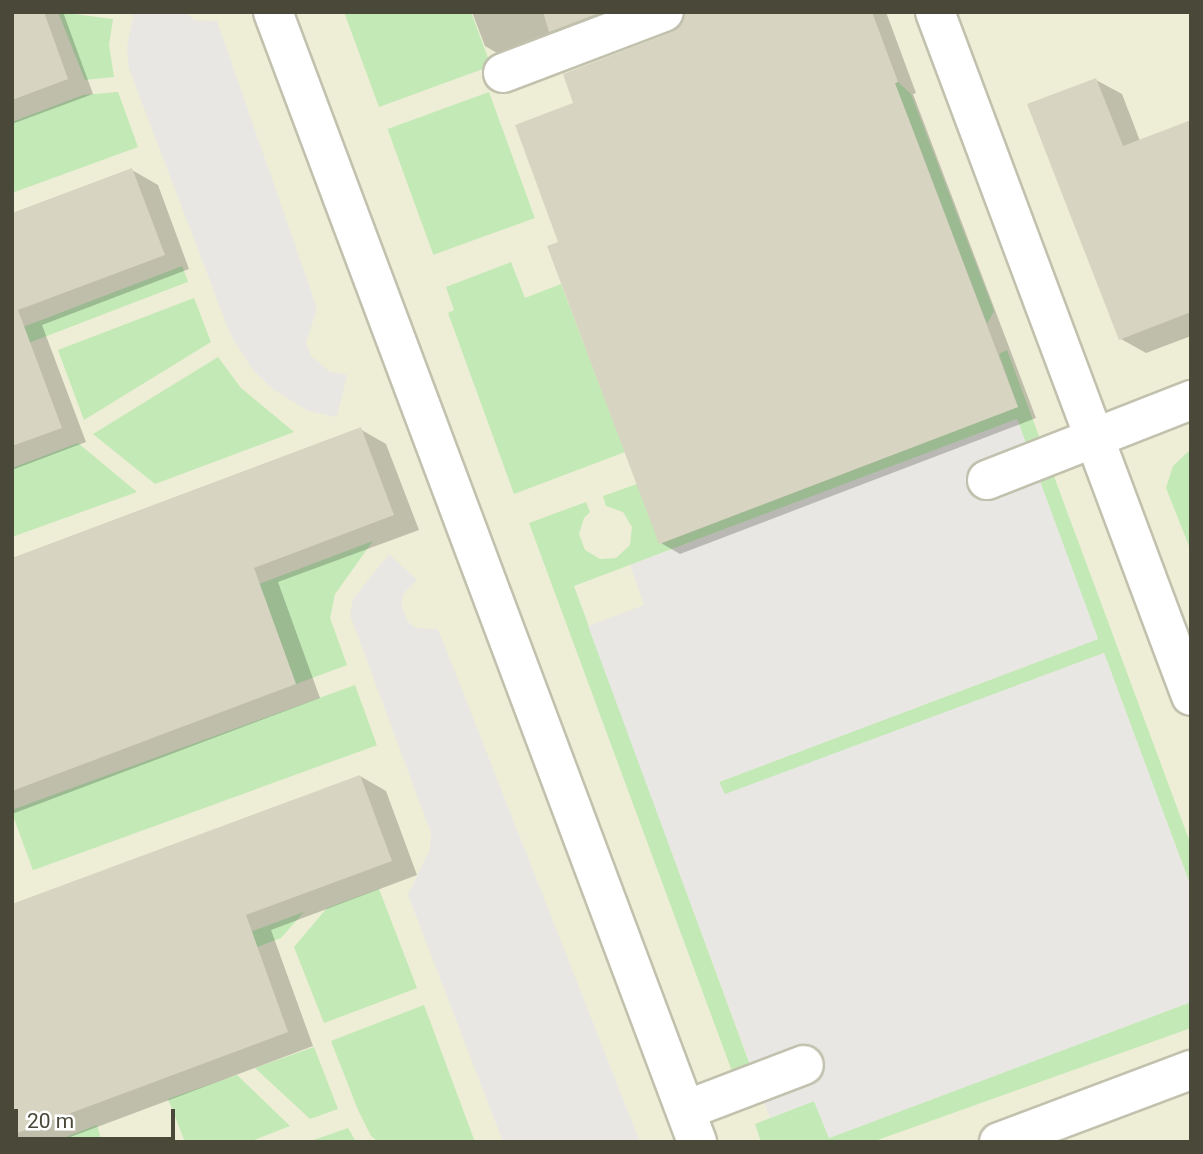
<!DOCTYPE html>
<html>
<head>
<meta charset="utf-8">
<style>
  body { margin:0 }
  #map { position:relative; width:1203px; height:1154px; overflow:hidden; background:#f6f6ec; font-family:Roboto,sans-serif }
  div>[style] { position:absolute }
  [style*='--x'] { left:calc(var(--x)*1px); top:calc(var(--y)*1px); width:calc(var(--w)*1px); rotate:calc(var(--a)*1deg) }
  .education>* { inset:0; background:#eeeed6; transform-origin:0 0 }
  .green>* { inset:0; background:#c2e9b6; transform-origin:0 0 }
  .parking>* { inset:0; background:#e8e7e3 }
  .shadow>* { inset:0; background:#0003 }
  .building>* { inset:0; background:#d7d5c1 }
  .roads { filter:drop-shadow(2px 0 #c1c1ae) drop-shadow(-2px 0 #c1c1ae) drop-shadow(0 2px #c1c1ae) drop-shadow(0 -2px #c1c1ae) }
  .minor>* { height:38px; margin:-19px; padding:0 19px; transform-origin:19px; border-radius:19px; background:#fff }
  span { translate:-50% -50%; white-space:nowrap; text-align:center; line-height:1.15; -webkit-text-stroke:7px #fff; paint-order:stroke }
  .frame { position:absolute; inset:0; border:14px solid #4a4939; pointer-events:none }
  .scale { position:absolute; left:14px; top:1109px; width:161px; height:32px; box-sizing:border-box; border:4px solid #4a4939; border-top:0; padding-left:9px; font-size:21px; line-height:24px; white-space:nowrap; color:#4a4939; -webkit-text-stroke:5px #fff; paint-order:stroke }
</style>
</head>
<body>
<div id="map">
  <div class="education">
    <div style="left:12px;top:12px;width:1179px;height:1130px"></div>
  </div>
  <div class="green">
    <div style="clip-path:polygon(58px 12px,113px 19px,109px 45px,114px 77px,85px 80px)"></div>
    <div style="clip-path:polygon(344px 12px,471px 12px,491px 66px,379px 107px)"></div>
    <div style="clip-path:polygon(898px 82px,911px 94px,994px 311px,987px 324px,905px 109px,661px 170px)"></div>
    <div style="clip-path:polygon(118px 92px,138px 147px,12px 193px,12px 122px,83px 95px)"></div>
    <div style="left:489px;top:92px;width:134px;height:108px;rotate:70deg"></div>
    <div style="clip-path:polygon(511px 262px,525px 298px,561px 284px,625px 452px,514px 494px,448px 313px,454px 310px,446px 287px)"></div>
    <div style="left:182px;top:266px;width:17px;height:182px;rotate:69deg"></div>
    <div style="clip-path:polygon(194px 298px,211px 342px,84px 420px,58px 350px)"></div>
    <div style="clip-path:polygon(1007px 350px,1191px 845px,1191px 887px,1104px 653px,725px 795px,719px 782px,1098px 639px,1017px 419px,574px 586px,754px 1076px,736px 1082px,529px 523px,586px 502px,590px 512px,584px 518px,579px 534px,585px 550px,600px 559px,616px 558px,630px 545px,632px 527px,623px 512px,606px 506px,603px 496px,637px 484px,660px 544px,1018px 407px,999px 354px)"></div>
    <div style="clip-path:polygon(218px 357px,241px 388px,294px 432px,155px 484px,93px 434px)"></div>
    <div style="clip-path:polygon(78px 443px,137px 492px,12px 537px,12px 468px)"></div>
    <div style="clip-path:polygon(1191px 449px,1191px 551px,1166px 488px,1173px 466px)"></div>
    <div style="clip-path:polygon(373px 541px,335px 594px,330px 618px,347px 665px,296px 684px,259px 584px)"></div>
    <div style="left:355px;top:685px;width:64px;height:366px;rotate:70deg"></div>
    <div style="clip-path:polygon(379px 889px,417px 988px,324px 1023px,294px 947px,327px 908px)"></div>
    <div style="clip-path:polygon(304px 912px,281px 938px,129px 995px,123px 979px)"></div>
    <div style="clip-path:polygon(1191px 1002px,1191px 1028px,872px 1142px,761px 1142px,755px 1124px,814px 1101px,829px 1138px)"></div>
    <div style="clip-path:polygon(424px 1005px,475px 1142px,379px 1142px,371px 1136px,358px 1110px,331px 1041px)"></div>
    <div style="clip-path:polygon(314px 1047px,338px 1109px,310px 1119px,255px 1068px)"></div>
    <div style="clip-path:polygon(237px 1075px,290px 1126px,249px 1142px,185px 1142px,168px 1099px)"></div>
    <div style="clip-path:polygon(97px 1125px,102px 1142px,53px 1142px)"></div>
    <div style="clip-path:polygon(348px 1128px,356px 1142px,308px 1142px)"></div>
  </div>
  <div class="parking">
    <div style="clip-path:polygon(134px 12px,185px 12px,195px 20px,217px 21px,317px 308px,306px 343px,311px 356px,329px 371px,347px 375px,337px 417px,308px 411px,274px 390px,253px 370px,231px 336px,129px 69px,127px 47px)"></div>
    <div style="clip-path:polygon(1017px 419px,1098px 639px,719px 782px,725px 794px,1104px 653px,1191px 887px,1191px 1002px,829px 1138px,814px 1101px,770px 1118px,588px 626px,644px 605px,630px 565px)"></div>
    <div style="clip-path:polygon(389px 554px,417px 580px,404px 593px,401px 605px,408px 622px,416px 628px,438px 629px,640px 1142px,503px 1142px,408px 895px,430px 849px,431px 833px,350px 615px,353px 599px)"></div>
  </div>
  <div class="shadow">
    <div style="clip-path:polygon(12px 12px,63px 12px,93px 94px,12px 124px)"></div>
    <div style="clip-path:polygon(472px 12px,648px 12px,504px 57px,485px 46px)"></div>
    <div style="clip-path:polygon(814px 12px,886px 12px,916px 93px,913px 94px,1036px 418px,680px 554px,661px 543px,549px 247px,560px 243px,576px 104px,682px 27px)"></div>
    <div style="clip-path:polygon(1096px 80px,1122px 94px,1140px 141px,1191px 122px,1191px 336px,1146px 353px,1121px 339px)"></div>
    <div style="clip-path:polygon(132px 170px,158px 185px,189px 269px,42px 325px,86px 442px,12px 470px,12px 215px)"></div>
    <div style="clip-path:polygon(360px 429px,386px 444px,419px 530px,278px 582px,320px 698px,12px 814px,12px 560px)"></div>
    <div style="clip-path:polygon(360px 776px,386px 791px,417px 875px,271px 930px,313px 1046px,57px 1142px,12px 1142px,12px 906px)"></div>
  </div>
  <div class="building">
    <div style="clip-path:polygon(12px 12px,44px 12px,68px 79px,12px 100px)"></div>
    <div style="clip-path:polygon(543px 12px,602px 12px,549px 32px)"></div>
    <div style="clip-path:polygon(685px 12px,872px 12px,898px 82px,895px 83px,1018px 407px,659px 544px,547px 246px,558px 242px,515px 125px,573px 103px,563px 74px,672px 32px,681px 25px)"></div>
    <div style="clip-path:polygon(1096px 78px,1123px 146px,1191px 120px,1191px 312px,1119px 340px,1027px 104px)"></div>
    <div style="clip-path:polygon(132px 168px,165px 255px,18px 310px,62px 428px,12px 446px,12px 213px)"></div>
    <div style="clip-path:polygon(361px 427px,394px 515px,254px 568px,296px 684px,12px 791px,12px 558px)"></div>
    <div style="clip-path:polygon(360px 775px,392px 861px,246px 915px,288px 1032px,12px 1135px,12px 904px)"></div>
  </div>
  <div class="roads">
    <div class="minor">
      <div style="--x:273;--y:12;--w:1207;--a:69.43"></div>
      <div style="--x:935;--y:12;--w:730;--a:69.48"></div>
      <div style="--x:503;--y:73;--w:172;--a:-20.8"></div>
      <div style="--x:987;--y:480;--w:219;--a:-21.4"></div>
      <div style="--x:686;--y:1110;--w:126;--a:-20.9"></div>
      <div style="--x:999;--y:1142;--w:205;--a:-20.6"></div>
    </div>
  </div>
  <div class="frame"></div>
  <div class="scale">20 m</div>
</div>
</body>
</html>
